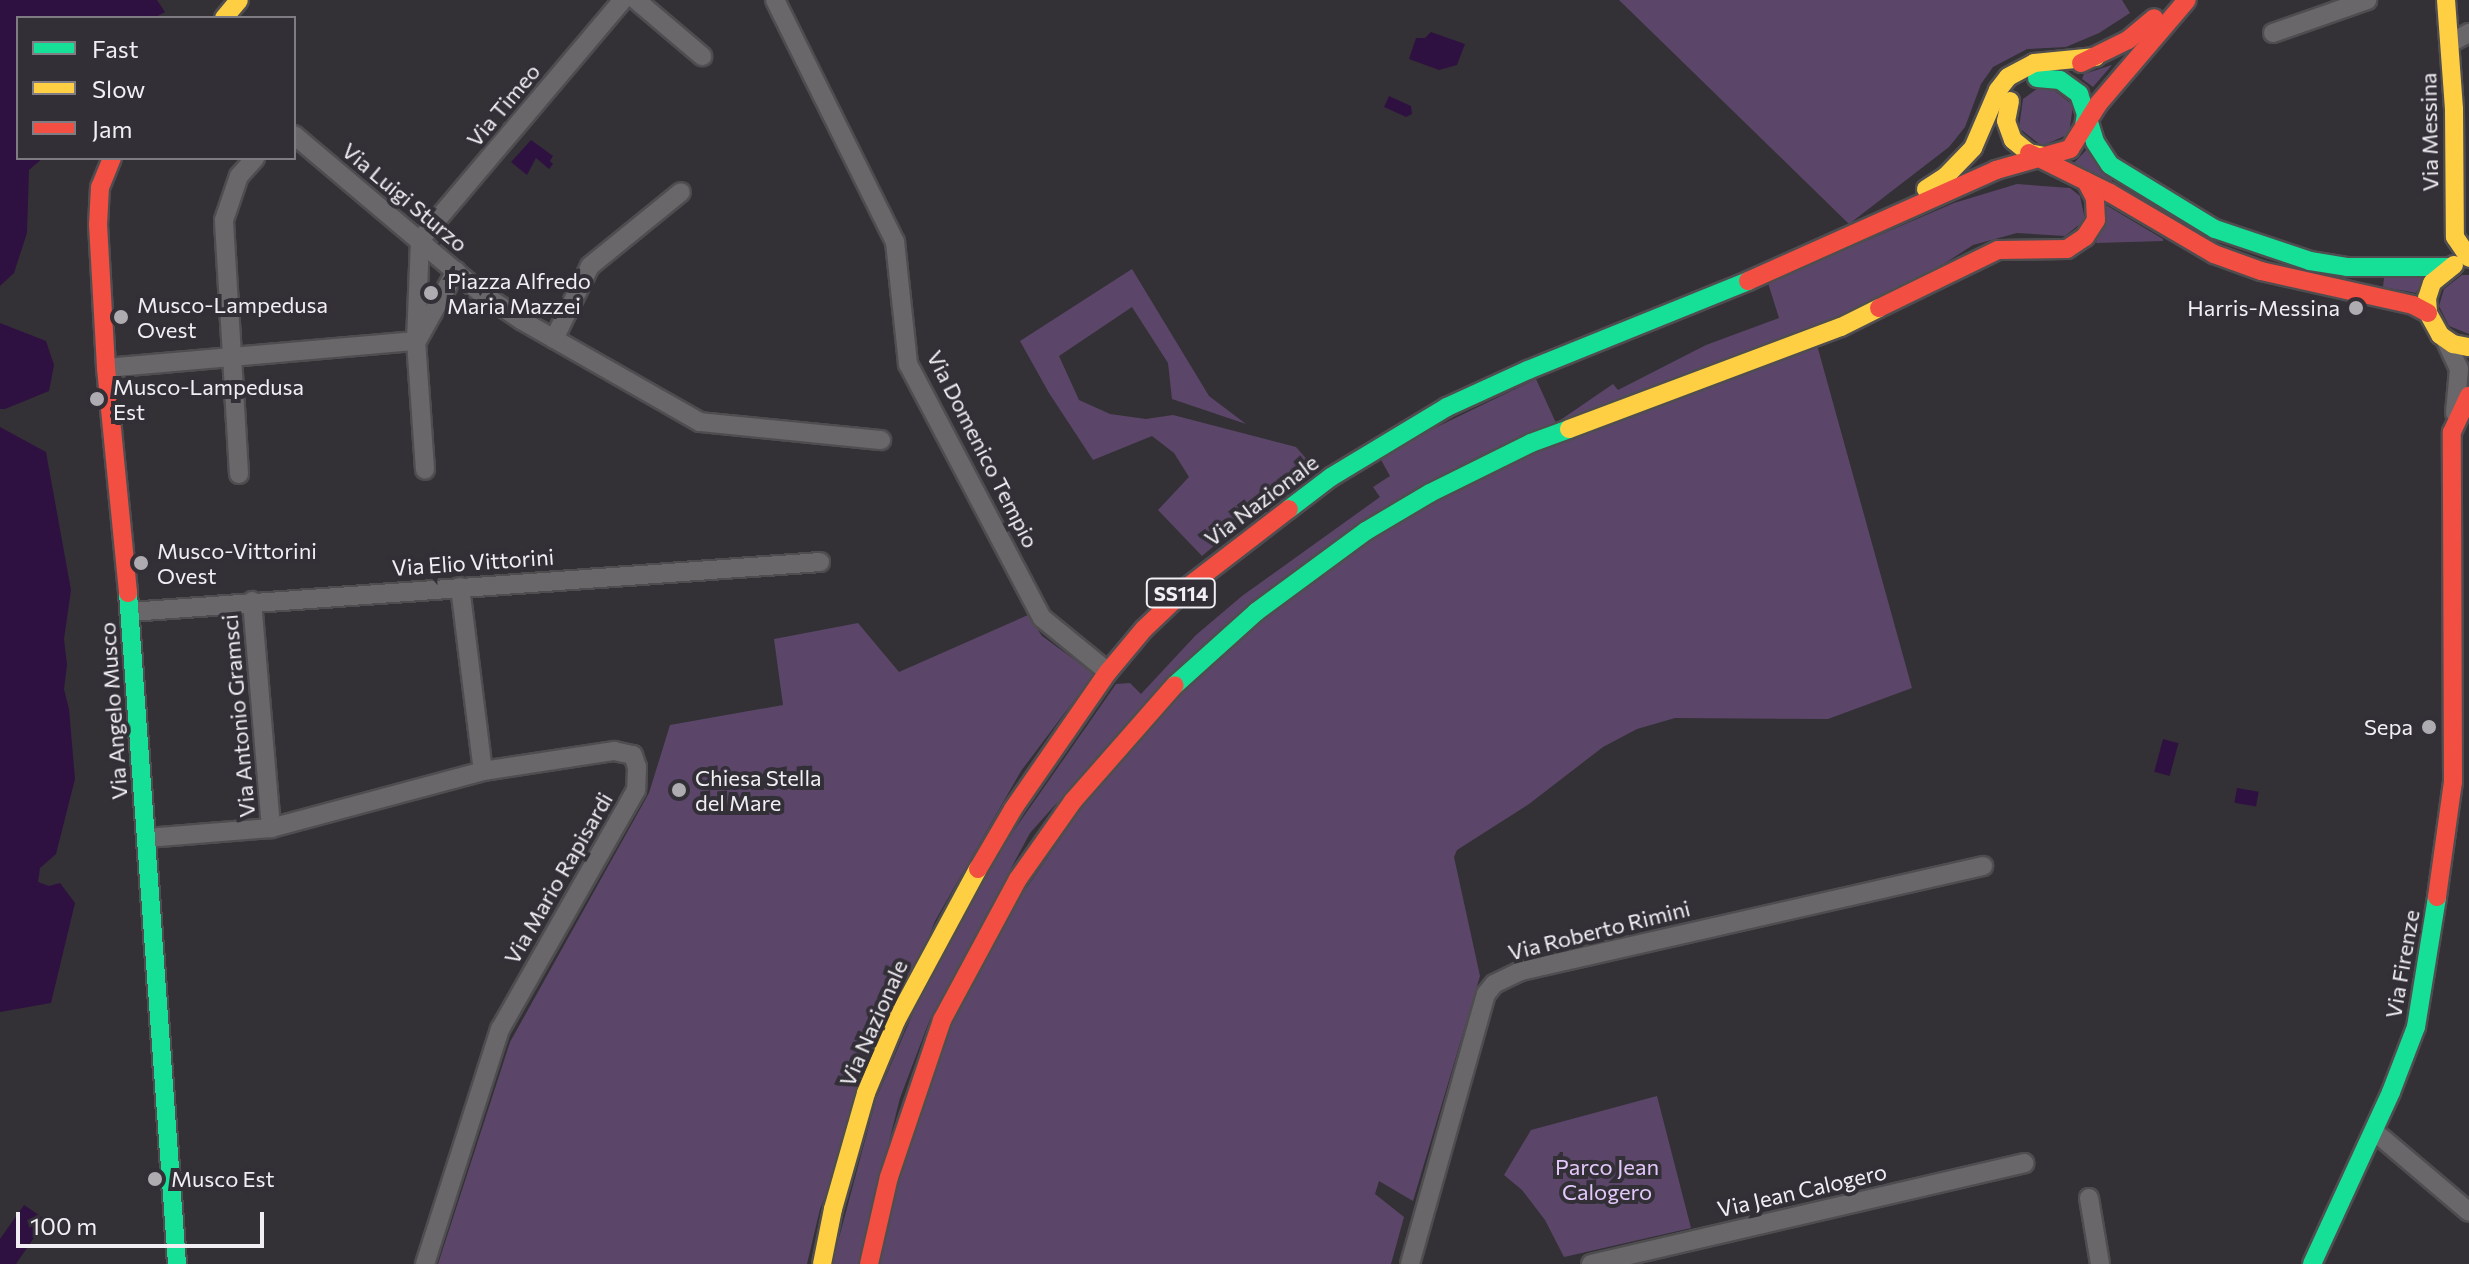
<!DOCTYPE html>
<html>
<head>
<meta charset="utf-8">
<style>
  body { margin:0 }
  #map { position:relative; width:2469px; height:1264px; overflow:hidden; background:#333135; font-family:Commissioner,sans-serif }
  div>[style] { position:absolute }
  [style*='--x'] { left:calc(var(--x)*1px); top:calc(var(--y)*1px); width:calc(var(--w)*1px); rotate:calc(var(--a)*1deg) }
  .green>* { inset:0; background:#5b466a }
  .water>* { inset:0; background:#2f1141; transform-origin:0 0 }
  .roads { filter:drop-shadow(2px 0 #4f4d50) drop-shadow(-2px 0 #4f4d50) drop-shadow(0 2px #4f4d50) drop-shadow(0 -2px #4f4d50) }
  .street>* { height:18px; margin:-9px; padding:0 9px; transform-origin:9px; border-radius:9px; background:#69676a }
  .fast>* { height:18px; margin:-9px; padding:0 9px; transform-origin:9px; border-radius:9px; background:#16e098 }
  .slow>* { height:18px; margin:-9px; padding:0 9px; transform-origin:9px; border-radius:9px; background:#ffcf43 }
  .jam>* { height:18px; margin:-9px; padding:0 9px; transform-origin:9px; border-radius:9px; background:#f24e42 }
  .dots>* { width:22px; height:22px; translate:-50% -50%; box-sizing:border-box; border:4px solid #332f37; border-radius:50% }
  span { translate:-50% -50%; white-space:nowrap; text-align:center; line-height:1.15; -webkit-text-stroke:8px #332f37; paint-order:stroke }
  .shield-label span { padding:2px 6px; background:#332f37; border:2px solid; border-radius:6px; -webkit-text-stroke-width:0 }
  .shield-label { font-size:20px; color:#f2eff4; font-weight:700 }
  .street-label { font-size:22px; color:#f2eff4 }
  .poi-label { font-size:22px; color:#f2eff4 }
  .left { translate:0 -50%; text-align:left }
  .right { translate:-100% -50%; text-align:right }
  .park-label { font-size:22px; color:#e4c8fb }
  .legend { position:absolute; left:16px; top:16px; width:280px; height:144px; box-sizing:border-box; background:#332f37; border:2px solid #7f7c83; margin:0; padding:10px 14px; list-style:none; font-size:24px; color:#f2eff4 }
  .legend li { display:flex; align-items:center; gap:16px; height:40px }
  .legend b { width:40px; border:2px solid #7f7c83 }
  .scale { position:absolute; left:16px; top:1212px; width:248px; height:36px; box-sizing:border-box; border:4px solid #f2eff4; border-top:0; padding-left:10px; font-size:24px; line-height:28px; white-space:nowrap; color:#f2eff4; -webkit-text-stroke:6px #332f37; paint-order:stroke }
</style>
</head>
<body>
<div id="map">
  <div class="green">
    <div style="clip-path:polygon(1619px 0,2122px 0,2130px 13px,2099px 33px,2066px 47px,2027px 49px,1993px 67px,1981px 84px,1965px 127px,1949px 147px,1849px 224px)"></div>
    <div style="clip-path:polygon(2112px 65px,2093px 87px,2082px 79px,2084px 74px)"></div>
    <div style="clip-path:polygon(2050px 87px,2073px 105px,2069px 134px,2042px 146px,2019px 128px,2023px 99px,2038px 88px)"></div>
    <div style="clip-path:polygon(2090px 146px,2116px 177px,2111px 181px,2074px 163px)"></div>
    <div style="clip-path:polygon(2017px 184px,2070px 188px,2080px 196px,2085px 220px,2065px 236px,2017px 233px,1973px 245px,1911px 285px,1373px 520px,1055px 805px,1030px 833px,930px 1019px,900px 1098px,858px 1264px,832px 1264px,876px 1099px,917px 1004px,992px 862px,1116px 684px,1130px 683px,1141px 694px,1196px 635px,1242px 596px,1380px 497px,1373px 487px,1390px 476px,1380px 458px,1412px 439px,1536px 379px,1556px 423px,1613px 384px,1618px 390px,1706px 345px,1779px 318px,1768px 283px,1954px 203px)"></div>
    <div style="clip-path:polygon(2106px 205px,2163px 239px,2163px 241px,2096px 243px)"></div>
    <div style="clip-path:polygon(1132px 269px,1209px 396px,1246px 424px,1172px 399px,1168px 363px,1132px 307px,1059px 356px,1079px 400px,1110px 414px,1146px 419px,1173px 415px,1296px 447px,1310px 463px,1306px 484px,1228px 534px,1202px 556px,1158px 510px,1189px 477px,1174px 453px,1152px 436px,1093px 460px,1049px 393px,1020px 341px)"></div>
    <div style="clip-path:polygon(2462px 275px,2469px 275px,2469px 334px,2449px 326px,2439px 306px,2444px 289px)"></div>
    <div style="clip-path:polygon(2425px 277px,2416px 293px,2383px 287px,2384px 278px)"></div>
    <div style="clip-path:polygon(1817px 345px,1912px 688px,1828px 719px,1675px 718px,1637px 729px,1603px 747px,1529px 804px,1457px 850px,1454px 857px,1480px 976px,1413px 1201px,1379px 1181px,1375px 1194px,1404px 1217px,1391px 1264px,874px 1264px,924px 1085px,991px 939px,1131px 737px,1314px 570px,1523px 453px)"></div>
    <div style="clip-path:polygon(1028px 615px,1042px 636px,1094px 674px,1021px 771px,935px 921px,820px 1209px,807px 1264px,438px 1264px,510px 1042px,649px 793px,670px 725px,783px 705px,774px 639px,858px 623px,899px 672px)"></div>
    <div style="clip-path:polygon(1657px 1096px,1691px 1228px,1564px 1257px,1545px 1220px,1522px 1190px,1504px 1175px,1531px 1130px)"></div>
  </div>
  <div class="water">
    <div style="clip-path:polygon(0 0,157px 0,165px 12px,154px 18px,18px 18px,18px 158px,43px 158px,29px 170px,27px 233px,14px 273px,0 286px)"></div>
    <div style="clip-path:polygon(1431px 32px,1465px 44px,1457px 65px,1439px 70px,1409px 59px,1416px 38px,1425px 38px)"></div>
    <div style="clip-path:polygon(1389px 96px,1411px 106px,1412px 114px,1406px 117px,1384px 107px)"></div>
    <div style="clip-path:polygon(531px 140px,553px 156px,550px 161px,553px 164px,549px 169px,536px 158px,527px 175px,511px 162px)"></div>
    <div style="clip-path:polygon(0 323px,46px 341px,54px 365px,49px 391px,5px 409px,0 409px)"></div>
    <div style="clip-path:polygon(0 427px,46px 452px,71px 590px,64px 639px,67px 665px,64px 689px,69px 709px,75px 779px,56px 854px,40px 868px,38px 882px,49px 886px,60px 883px,75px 903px,51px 1003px,0 1012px)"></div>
    <div style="left:2163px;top:739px;width:16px;height:34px;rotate:15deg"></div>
    <div style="left:2237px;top:788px;width:22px;height:15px;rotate:10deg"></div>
    <div style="clip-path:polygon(24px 1205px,46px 1220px,16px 1264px,0 1264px,0 1239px)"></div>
  </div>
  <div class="roads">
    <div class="street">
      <div style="--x:636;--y:0;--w:87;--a:40.3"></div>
      <div style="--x:775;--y:0;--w:270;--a:63.6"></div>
      <div style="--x:895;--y:242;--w:123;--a:83.9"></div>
      <div style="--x:908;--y:364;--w:287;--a:62.2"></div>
      <div style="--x:1042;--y:618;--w:85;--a:39.3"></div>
      <div style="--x:2273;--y:33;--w:100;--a:-19.3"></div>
      <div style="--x:2450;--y:43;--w:21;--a:-28"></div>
      <div style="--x:294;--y:135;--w:243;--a:40.2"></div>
      <div style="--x:480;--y:292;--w:50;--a:34.3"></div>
      <div style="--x:521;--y:320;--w:206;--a:29.7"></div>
      <div style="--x:700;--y:422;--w:182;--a:5.7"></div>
      <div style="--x:418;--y:339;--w:78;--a:-60.8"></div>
      <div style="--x:554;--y:339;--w:81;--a:-63.7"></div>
      <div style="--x:590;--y:266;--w:117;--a:-39.1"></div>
      <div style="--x:2445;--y:339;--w:33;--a:65"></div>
      <div style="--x:2459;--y:369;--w:44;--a:95.2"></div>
      <div style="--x:416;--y:341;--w:101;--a:-87.7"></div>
      <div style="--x:420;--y:240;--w:314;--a:-49.8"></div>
      <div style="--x:106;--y:368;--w:311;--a:-5"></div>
      <div style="--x:416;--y:341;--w:129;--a:86"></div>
      <div style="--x:239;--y:474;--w:254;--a:-93.4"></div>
      <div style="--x:224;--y:220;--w:46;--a:-71.2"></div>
      <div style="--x:239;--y:176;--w:24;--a:-48"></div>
      <div style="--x:460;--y:587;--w:185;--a:82.9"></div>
      <div style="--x:252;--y:601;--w:228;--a:85.2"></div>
      <div style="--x:130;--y:612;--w:692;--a:-4.14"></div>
      <div style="--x:147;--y:838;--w:124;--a:-4.6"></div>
      <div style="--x:271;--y:828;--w:220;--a:-15"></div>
      <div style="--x:483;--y:771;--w:133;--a:-8.7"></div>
      <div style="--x:614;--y:751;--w:19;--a:12"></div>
      <div style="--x:633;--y:755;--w:13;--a:72"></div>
      <div style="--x:637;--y:767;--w:23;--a:92"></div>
      <div style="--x:636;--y:790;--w:275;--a:119.6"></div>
      <div style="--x:500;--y:1029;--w:247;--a:107.7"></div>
      <div style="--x:2375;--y:1132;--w:123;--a:40.4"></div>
      <div style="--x:2089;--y:1198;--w:67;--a:80.5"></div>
      <div style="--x:1410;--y:1264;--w:280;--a:-74.3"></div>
      <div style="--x:1486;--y:994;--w:13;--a:-51"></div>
      <div style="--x:1494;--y:984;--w:30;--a:-26"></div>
      <div style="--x:1521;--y:971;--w:474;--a:-12.8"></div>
      <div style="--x:1591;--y:1264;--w:445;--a:-13.1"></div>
    </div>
    <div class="fast">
      <div style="--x:2037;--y:78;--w:23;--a:5"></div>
      <div style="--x:2060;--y:80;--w:24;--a:36"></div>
      <div style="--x:2079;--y:94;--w:21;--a:71"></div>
      <div style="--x:2086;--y:114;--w:19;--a:99"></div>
      <div style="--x:2085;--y:109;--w:34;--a:73"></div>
      <div style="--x:2095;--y:142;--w:27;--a:57"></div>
      <div style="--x:2110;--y:165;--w:123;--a:31.4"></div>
      <div style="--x:2215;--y:229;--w:100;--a:18.6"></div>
      <div style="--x:2310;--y:261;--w:37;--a:9"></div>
      <div style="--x:2347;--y:267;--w:102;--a:0"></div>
      <div style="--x:1289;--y:509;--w:53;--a:-37.3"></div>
      <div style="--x:1331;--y:477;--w:135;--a:-31.1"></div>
      <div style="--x:1447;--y:407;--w:89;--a:-24.6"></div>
      <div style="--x:1528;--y:370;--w:237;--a:-22"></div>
      <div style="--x:128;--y:593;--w:673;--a:85.82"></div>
      <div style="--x:1175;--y:685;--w:109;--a:-42"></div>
      <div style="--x:1256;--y:612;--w:137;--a:-36.4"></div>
      <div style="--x:1366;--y:531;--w:74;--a:-30.7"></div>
      <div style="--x:1430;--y:493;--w:113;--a:-26.3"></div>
      <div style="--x:1531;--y:443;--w:40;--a:-20.2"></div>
      <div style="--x:2312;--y:1264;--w:189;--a:-65.3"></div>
      <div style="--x:2391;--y:1092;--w:70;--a:-69"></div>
      <div style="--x:2416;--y:1027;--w:132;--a:-80.8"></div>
    </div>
    <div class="slow">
      <div style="--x:2446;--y:0;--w:109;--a:85.8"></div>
      <div style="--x:2454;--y:109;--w:128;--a:89.6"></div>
      <div style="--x:2455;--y:237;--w:25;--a:56"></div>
      <div style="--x:224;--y:18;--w:23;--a:-50"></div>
      <div style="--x:2010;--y:101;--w:20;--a:101"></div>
      <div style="--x:2006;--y:121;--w:20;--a:70"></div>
      <div style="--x:2013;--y:140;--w:21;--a:39"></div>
      <div style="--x:2029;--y:153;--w:20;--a:11"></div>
      <div style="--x:1926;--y:189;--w:24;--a:-33"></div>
      <div style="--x:1946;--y:176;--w:39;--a:-46"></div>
      <div style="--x:1973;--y:148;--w:63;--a:-66.7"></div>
      <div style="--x:1998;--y:90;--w:16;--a:-52"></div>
      <div style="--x:2008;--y:77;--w:30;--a:-28"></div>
      <div style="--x:2034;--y:63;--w:62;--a:-5.5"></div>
      <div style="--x:2454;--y:265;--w:28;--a:141"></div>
      <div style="--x:2432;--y:283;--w:16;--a:108"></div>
      <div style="--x:2427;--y:298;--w:15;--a:86"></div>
      <div style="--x:2428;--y:313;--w:25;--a:61"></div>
      <div style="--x:2440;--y:335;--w:16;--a:35"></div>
      <div style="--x:2453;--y:344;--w:16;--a:11"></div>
      <div style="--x:1569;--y:429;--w:290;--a:-20.6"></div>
      <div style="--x:1841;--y:327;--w:42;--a:-26.6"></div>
      <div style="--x:822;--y:1264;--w:56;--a:-78.7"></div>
      <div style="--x:833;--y:1209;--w:121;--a:-74.1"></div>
      <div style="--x:866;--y:1093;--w:78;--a:-67.4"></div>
      <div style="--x:896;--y:1021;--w:173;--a:-61.7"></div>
    </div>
    <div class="jam">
      <div style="--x:2081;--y:63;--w:52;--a:-26.1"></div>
      <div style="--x:2128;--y:40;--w:34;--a:-40"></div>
      <div style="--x:2029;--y:153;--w:90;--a:26.3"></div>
      <div style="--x:2110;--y:193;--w:121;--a:30.4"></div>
      <div style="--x:2214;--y:254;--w:50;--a:19.9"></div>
      <div style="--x:2261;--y:271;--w:156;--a:12.6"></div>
      <div style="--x:2413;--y:305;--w:17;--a:28"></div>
      <div style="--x:112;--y:158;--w:31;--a:112"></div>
      <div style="--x:100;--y:187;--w:37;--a:93"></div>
      <div style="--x:98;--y:224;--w:144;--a:86.8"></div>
      <div style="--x:106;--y:368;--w:226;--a:84.4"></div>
      <div style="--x:1748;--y:281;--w:272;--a:-24.1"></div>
      <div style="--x:1996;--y:170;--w:77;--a:-15.8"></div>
      <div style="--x:2070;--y:149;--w:54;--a:-57.8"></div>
      <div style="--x:2099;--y:103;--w:135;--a:-49.5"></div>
      <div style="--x:1879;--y:308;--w:132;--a:-26"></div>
      <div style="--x:1998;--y:250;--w:69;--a:-0.8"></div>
      <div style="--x:2067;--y:249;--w:22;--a:-34"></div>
      <div style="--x:2085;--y:237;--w:20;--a:-57"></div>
      <div style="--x:2096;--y:220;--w:22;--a:-93"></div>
      <div style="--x:2095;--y:198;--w:19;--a:-118"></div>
      <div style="--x:978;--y:869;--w:69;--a:-59.7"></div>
      <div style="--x:1013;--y:809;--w:167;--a:-55.3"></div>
      <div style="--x:1108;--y:672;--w:56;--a:-50.1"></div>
      <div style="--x:1144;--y:629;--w:62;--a:-43.7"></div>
      <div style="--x:1189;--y:586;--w:126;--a:-37.6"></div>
      <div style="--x:2437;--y:897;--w:116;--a:-82.1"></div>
      <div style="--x:2453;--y:782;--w:350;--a:-90.2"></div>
      <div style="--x:2452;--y:432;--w:40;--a:-65"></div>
      <div style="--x:869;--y:1264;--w:89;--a:-77.1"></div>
      <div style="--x:889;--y:1177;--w:166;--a:-71.3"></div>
      <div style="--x:942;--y:1020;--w:160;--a:-61.7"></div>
      <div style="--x:1018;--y:879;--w:95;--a:-54.8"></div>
      <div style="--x:1073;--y:801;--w:154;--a:-48.7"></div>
    </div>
  </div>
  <div class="dots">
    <div style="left:431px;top:293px;background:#afacb1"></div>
    <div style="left:2356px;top:308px;background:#afacb1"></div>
    <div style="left:121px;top:317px;background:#afacb1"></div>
    <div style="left:97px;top:399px;background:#afacb1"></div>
    <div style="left:141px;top:563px;background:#afacb1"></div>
    <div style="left:2429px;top:727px;background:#afacb1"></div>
    <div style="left:679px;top:790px;background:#afacb1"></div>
    <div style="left:155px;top:1179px;background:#afacb1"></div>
  </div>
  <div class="shield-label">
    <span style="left:1181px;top:593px">SS114</span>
  </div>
  <div class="street-label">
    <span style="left:503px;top:105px;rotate:-50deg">Via Timeo</span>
    <span style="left:2429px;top:132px;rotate:-91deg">Via Messina</span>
    <span style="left:405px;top:197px;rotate:40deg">Via Luigi Sturzo</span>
    <span style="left:983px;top:449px;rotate:63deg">Via Domenico Tempio</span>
    <span style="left:1261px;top:500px;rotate:-37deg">Via Nazionale</span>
    <span style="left:473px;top:562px;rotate:-4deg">Via Elio Vittorini</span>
    <span style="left:113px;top:711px;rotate:-94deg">Via Angelo Musco</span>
    <span style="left:238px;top:716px;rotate:-95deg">Via Antonio Gramsci</span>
    <span style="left:558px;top:878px;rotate:-60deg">Via Mario Rapisardi</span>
    <span style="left:1599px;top:930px;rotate:-14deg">Via Roberto Rimini</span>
    <span style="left:2402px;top:964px;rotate:-80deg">Via Firenze</span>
    <span style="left:873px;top:1023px;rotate:-66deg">Via Nazionale</span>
    <span style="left:1802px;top:1190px;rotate:-13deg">Via Jean Calogero</span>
  </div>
  <div class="poi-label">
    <span class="left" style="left:447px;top:293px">Piazza Alfredo<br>Maria Mazzei</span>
    <span class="left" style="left:137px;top:317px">Musco-Lampedusa<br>Ovest</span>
    <span class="right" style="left:2340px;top:308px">Harris-Messina</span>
    <span class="left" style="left:113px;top:399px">Musco-Lampedusa<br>Est</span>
    <span class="left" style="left:157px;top:563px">Musco-Vittorini<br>Ovest</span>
    <span class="right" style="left:2413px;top:727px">Sepa</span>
    <span class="left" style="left:695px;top:790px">Chiesa Stella<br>del Mare</span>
    <span class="left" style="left:171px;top:1179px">Musco Est</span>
  </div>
  <div class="park-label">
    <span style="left:1607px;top:1179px">Parco Jean<br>Calogero</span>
  </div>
  <ul class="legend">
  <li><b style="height:10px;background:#16e098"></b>Fast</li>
  <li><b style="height:10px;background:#ffcf43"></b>Slow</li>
  <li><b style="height:10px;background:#f24e42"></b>Jam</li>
  </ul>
  <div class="scale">100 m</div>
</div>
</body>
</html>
